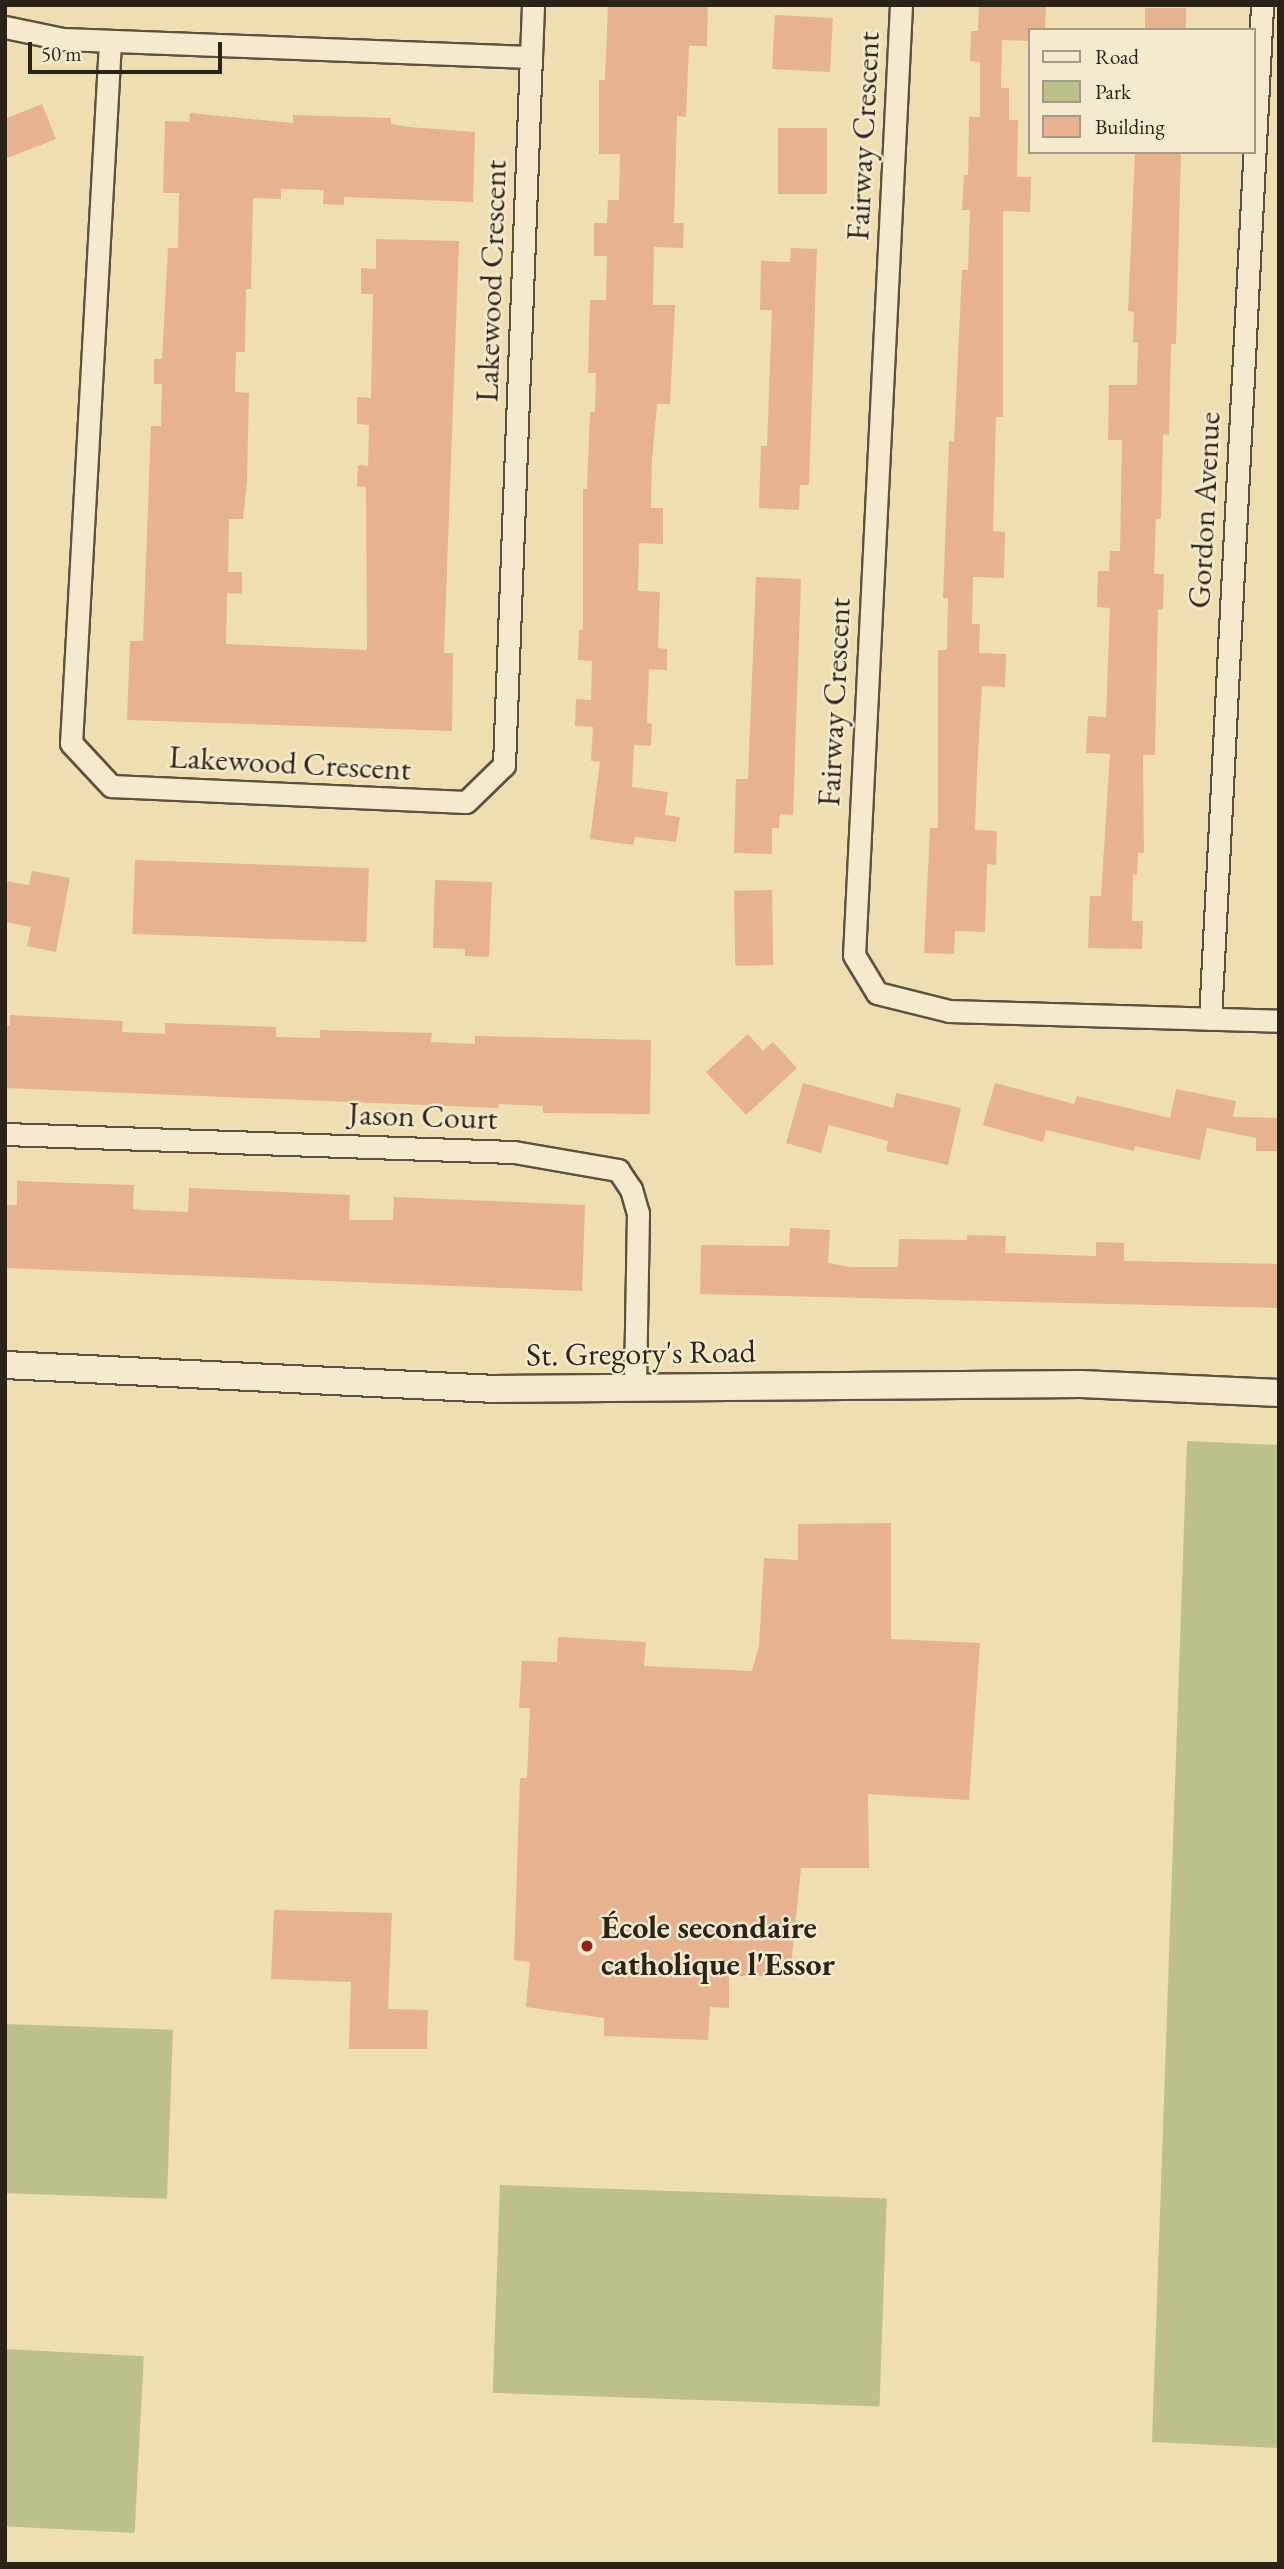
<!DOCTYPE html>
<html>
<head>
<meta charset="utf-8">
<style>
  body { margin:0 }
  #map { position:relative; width:1284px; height:2569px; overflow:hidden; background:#f0deb3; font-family:"EB Garamond",serif }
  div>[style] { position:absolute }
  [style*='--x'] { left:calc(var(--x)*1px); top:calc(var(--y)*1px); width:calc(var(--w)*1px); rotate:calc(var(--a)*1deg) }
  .green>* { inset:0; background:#bdc08a; transform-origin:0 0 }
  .building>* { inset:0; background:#e6b28f; transform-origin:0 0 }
  .roads { filter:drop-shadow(2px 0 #5d523f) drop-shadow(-2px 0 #5d523f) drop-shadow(0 2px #5d523f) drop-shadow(0 -2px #5d523f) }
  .minor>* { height:21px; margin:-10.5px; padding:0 10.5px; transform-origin:10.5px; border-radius:10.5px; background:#f5eace }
  .tertiary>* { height:26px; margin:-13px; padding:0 13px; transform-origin:13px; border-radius:13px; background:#f5eace }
  .dots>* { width:19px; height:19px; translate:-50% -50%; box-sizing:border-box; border:4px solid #f5eace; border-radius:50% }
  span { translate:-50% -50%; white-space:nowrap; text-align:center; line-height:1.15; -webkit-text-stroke:5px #f5eace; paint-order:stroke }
  .street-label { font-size:32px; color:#2c2318 }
  .poi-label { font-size:32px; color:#2c2318; font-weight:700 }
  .left { translate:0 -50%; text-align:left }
  .frame { position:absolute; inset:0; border:7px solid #2c2318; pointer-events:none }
  .legend { position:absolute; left:1028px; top:28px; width:228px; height:126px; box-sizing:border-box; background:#f5eace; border:2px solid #a59a85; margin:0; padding:9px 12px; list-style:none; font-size:21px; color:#2c2318 }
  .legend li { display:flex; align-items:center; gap:14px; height:35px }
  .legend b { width:35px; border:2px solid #a59a85 }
  .scale { position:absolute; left:28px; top:42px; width:194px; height:32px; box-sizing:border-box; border:4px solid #2c2318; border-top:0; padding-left:9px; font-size:21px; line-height:24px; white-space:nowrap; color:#2c2318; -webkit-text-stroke:5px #f5eace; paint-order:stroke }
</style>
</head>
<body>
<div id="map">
  <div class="green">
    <div style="clip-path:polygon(1187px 1441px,1279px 1445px,1279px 2448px,1152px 2442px)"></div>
    <div style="left:5px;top:2024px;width:168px;height:169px;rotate:2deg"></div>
    <div style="left:500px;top:2185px;width:387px;height:208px;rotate:2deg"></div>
    <div style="left:5px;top:2349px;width:139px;height:177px;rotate:3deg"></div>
  </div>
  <div class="building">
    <div style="clip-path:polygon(608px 5px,708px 5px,707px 46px,689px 46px,686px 117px,677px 116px,674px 223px,684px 223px,683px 248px,654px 247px,653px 305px,675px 305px,670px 404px,657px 404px,652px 461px,651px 508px,663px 508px,663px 544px,639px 543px,638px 591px,660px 592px,658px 648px,667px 649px,667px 670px,649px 669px,647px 723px,652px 724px,651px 746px,634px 745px,632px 787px,668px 792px,665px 815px,680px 817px,676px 842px,635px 837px,633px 845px,590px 839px,600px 762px,591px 761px,593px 727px,575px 726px,576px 699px,591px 700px,592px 661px,578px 660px,579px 630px,583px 630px,583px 489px,587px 489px,590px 412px,595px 412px,596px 373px,588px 373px,590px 300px,606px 300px,607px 256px,594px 256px,594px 223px,607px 223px,608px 200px,619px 200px,620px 154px,599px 154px,599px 80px,605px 80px)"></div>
    <div style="clip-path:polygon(979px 5px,1046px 5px,1045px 30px,1030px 30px,1030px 41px,1002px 40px,1001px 88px,1009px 88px,1009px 120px,1018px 120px,1017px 177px,1031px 177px,1030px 212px,1003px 211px,1003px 417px,996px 417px,993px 531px,1005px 532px,1004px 578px,973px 577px,972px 624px,980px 624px,979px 653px,1006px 654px,1005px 687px,982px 686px,977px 772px,975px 830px,997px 831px,996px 865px,987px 864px,985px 932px,955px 931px,954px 954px,924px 953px,930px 828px,938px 828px,938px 650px,947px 650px,948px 598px,943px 598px,949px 441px,954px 442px,962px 270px,968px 270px,970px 210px,962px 210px,964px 175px,968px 175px,969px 117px,980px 117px,980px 62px,970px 61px,971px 31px,978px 31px)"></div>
    <div style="left:1145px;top:8px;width:41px;height:22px"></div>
    <div style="left:775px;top:15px;width:58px;height:54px;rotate:3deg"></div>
    <div style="clip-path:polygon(42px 104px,56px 139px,5px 159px,5px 119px)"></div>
    <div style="clip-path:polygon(190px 113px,293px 123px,293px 115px,391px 118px,391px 124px,409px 127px,475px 132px,473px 202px,344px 197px,344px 205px,323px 204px,324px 190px,281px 189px,281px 199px,253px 198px,251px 289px,246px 289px,245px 352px,236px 352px,235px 392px,249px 393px,247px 481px,243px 519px,229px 519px,228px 572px,242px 572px,242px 594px,227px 593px,226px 644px,367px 650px,366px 487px,357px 486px,358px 465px,368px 466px,369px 425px,357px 424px,357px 397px,371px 398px,373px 294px,361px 294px,361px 268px,376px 269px,376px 239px,459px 241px,444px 653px,453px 653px,452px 731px,127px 720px,130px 641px,143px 641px,151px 426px,161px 426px,162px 384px,154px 384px,154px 359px,162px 359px,168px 248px,178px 248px,179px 193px,163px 193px,165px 121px,189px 122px)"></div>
    <div style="left:778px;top:128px;width:49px;height:66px"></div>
    <div style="clip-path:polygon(1135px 152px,1181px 152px,1176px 344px,1171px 344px,1169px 435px,1163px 434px,1161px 519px,1156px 519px,1154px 574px,1164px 574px,1163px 610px,1158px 609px,1155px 755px,1143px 755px,1144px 853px,1138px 853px,1137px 875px,1133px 874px,1132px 921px,1143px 921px,1142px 949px,1088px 948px,1090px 896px,1101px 896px,1110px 754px,1086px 753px,1088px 716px,1106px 717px,1110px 608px,1097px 607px,1098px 571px,1109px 571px,1110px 551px,1120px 551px,1122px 440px,1108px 440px,1109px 385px,1137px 385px,1138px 343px,1133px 342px,1134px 312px,1128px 311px)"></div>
    <div style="clip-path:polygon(791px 248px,817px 249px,809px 485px,800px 485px,799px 510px,759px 508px,761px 446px,767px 446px,772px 310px,760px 310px,761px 261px,790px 262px)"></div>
    <div style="clip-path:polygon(756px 577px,801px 579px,793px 815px,780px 814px,779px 828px,772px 828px,772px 854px,734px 853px,736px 779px,748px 779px)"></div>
    <div style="left:135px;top:860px;width:234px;height:74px;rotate:2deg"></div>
    <div style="clip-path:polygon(32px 871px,70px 878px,56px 952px,27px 946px,31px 927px,5px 922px,5px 881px,29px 885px)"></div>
    <div style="clip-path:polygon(435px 880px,492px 882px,489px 957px,465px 956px,465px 949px,433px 948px)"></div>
    <div style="left:772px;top:890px;width:75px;height:38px;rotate:89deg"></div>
    <div style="clip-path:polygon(10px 1015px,123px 1021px,122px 1032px,165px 1034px,165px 1023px,276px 1027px,276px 1037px,320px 1038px,320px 1030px,432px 1033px,431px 1042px,475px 1044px,475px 1036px,651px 1040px,650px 1114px,543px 1113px,543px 1106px,499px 1104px,498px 1108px,5px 1088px,5px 1025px,10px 1026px)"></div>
    <div style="clip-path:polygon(748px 1034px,763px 1051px,773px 1042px,797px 1068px,746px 1115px,706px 1072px)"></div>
    <div style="clip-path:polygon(803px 1083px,893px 1108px,896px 1093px,961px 1108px,948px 1165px,886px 1151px,888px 1141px,829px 1125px,821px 1153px,786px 1143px)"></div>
    <div style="clip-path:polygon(995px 1083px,1074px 1104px,1077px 1096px,1170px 1118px,1176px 1089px,1236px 1101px,1233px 1117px,1279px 1118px,1279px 1151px,1256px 1151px,1256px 1138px,1207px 1128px,1200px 1160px,1135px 1146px,1134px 1151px,1046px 1130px,1043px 1142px,983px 1125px)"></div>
    <div style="clip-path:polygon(17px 1181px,134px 1185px,133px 1209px,143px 1210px,188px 1212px,189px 1188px,350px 1195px,349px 1220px,393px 1220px,394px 1197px,585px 1205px,582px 1291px,5px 1268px,5px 1205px,17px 1205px)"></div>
    <div style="clip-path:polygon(790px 1228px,830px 1230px,828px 1263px,851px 1267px,898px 1267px,899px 1239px,967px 1240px,967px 1235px,1006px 1236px,1005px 1253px,1096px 1256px,1096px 1242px,1124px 1243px,1124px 1261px,1279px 1264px,1279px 1308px,700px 1294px,701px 1245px,789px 1246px)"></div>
    <div style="clip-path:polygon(891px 1523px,891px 1639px,980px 1643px,969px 1800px,868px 1794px,869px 1868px,801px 1868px,790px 1976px,729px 1976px,729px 2008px,710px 2007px,708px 2040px,604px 2036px,604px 2018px,526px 2007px,530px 1962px,514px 1960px,520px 1778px,527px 1778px,530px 1708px,519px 1708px,522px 1661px,557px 1662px,558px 1637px,646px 1642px,644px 1666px,752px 1671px,759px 1646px,764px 1558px,798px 1560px,798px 1524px)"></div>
    <div style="clip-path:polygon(274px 1910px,392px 1913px,388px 2009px,428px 2010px,427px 2049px,349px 2049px,351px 1982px,271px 1979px)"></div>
  </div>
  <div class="roads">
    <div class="minor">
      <div style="--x:901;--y:5;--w:951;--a:92.83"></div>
      <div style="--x:854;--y:955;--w:44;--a:58.8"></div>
      <div style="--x:877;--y:993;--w:74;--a:14"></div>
      <div style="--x:949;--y:1011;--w:330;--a:1.7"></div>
      <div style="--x:5;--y:27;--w:59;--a:11.7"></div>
      <div style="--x:63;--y:39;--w:468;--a:2.2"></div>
      <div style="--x:531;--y:57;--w:52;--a:-87.8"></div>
      <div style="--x:110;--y:42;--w:702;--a:93.18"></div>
      <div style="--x:71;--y:743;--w:59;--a:47.1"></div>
      <div style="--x:111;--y:786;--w:355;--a:2.6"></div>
      <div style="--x:466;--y:802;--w:53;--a:-44.2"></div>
      <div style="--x:504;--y:765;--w:709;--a:-87.82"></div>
      <div style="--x:1210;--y:1019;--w:1015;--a:-87.06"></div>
      <div style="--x:5;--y:1134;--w:509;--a:2.03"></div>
      <div style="--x:514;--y:1152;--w:106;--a:9.8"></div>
      <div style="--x:618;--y:1170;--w:23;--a:56"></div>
      <div style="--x:631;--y:1189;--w:25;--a:74"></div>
      <div style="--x:638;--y:1213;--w:171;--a:91"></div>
    </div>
    <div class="tertiary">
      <div style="--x:5;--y:1365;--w:489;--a:2.8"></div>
      <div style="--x:493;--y:1389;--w:588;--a:-0.49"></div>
      <div style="--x:1081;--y:1384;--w:198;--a:2.6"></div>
    </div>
  </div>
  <div class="dots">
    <div style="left:587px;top:1946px;background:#8f2418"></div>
  </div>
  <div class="street-label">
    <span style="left:863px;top:136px;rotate:-87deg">Fairway Crescent</span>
    <span style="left:491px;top:281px;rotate:-88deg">Lakewood Crescent</span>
    <span style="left:1204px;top:510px;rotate:-87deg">Gordon Avenue</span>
    <span style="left:834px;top:702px;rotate:-87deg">Fairway Crescent</span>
    <span style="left:290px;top:763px;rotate:3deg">Lakewood Crescent</span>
    <span style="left:423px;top:1116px;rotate:2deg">Jason Court</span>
    <span style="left:641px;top:1353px;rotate:-1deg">St. Gregory's Road</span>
  </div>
  <div class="poi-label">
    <span class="left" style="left:601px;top:1946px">École secondaire<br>catholique l'Essor</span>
  </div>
  <div class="frame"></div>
  <ul class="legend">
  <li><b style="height:9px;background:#f5eace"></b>Road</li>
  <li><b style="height:19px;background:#bdc08a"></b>Park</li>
  <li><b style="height:19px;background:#e6b28f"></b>Building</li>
  </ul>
  <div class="scale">50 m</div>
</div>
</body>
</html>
